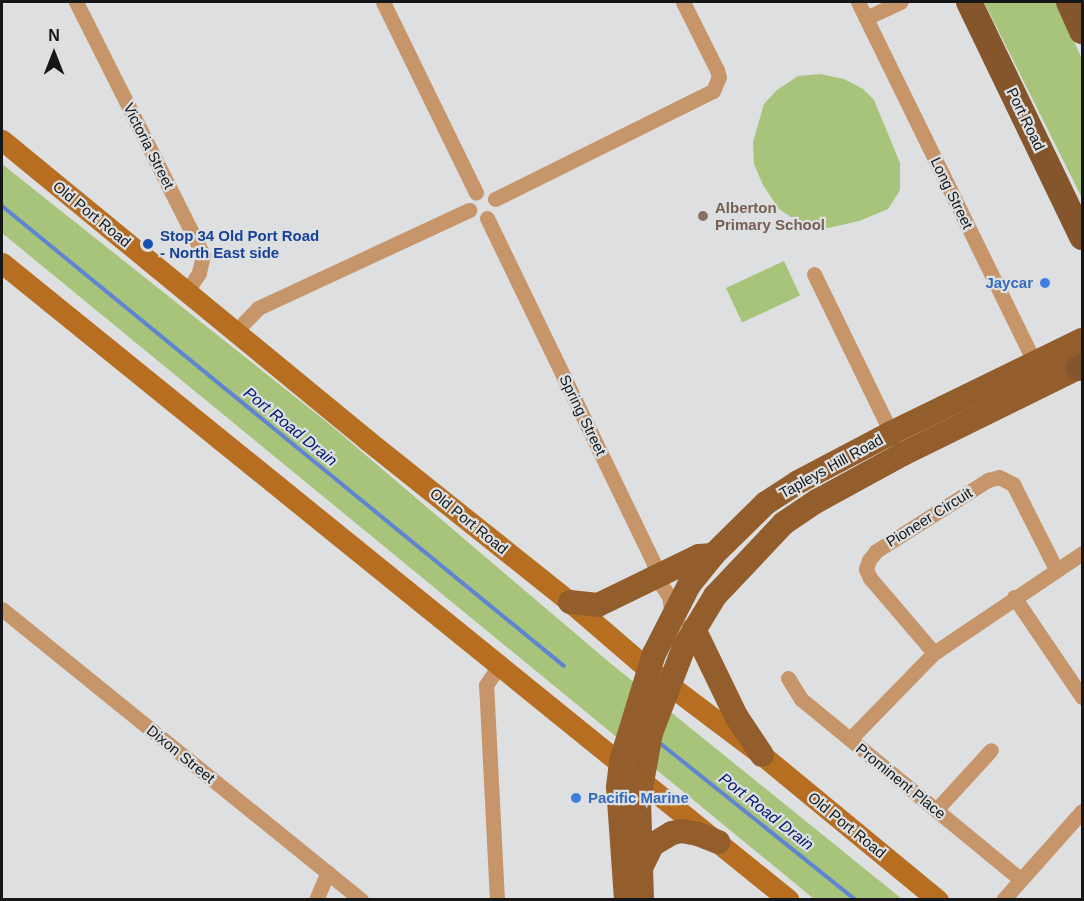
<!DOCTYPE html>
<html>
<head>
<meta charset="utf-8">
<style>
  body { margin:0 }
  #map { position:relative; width:1084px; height:901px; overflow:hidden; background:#dddfe1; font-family:Helvetica,sans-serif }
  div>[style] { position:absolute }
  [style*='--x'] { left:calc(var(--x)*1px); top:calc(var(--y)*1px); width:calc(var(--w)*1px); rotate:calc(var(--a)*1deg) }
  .green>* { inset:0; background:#a7c47a; transform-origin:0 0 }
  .stream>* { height:4px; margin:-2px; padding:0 2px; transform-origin:2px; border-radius:2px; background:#5e84d2 }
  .minor>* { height:15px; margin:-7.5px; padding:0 7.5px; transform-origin:7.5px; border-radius:7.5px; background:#c7956a }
  .secondary>* { height:21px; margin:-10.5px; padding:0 10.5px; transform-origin:10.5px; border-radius:10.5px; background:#b76e21 }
  .primary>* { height:24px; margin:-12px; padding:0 12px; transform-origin:12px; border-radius:12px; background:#935e2c }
  .trunk>* { height:26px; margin:-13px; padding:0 13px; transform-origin:13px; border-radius:13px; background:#85562c }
  .dots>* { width:16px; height:16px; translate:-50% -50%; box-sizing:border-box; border:3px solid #dddfe1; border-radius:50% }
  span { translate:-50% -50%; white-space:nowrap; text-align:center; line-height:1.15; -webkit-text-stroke:4.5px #dddfe1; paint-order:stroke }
  .street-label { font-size:15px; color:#151617 }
  .education-label { font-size:15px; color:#785e54; font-weight:700 }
  .left { translate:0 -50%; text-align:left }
  .transit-label { font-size:15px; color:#164399; font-weight:700 }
  .shop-label { font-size:15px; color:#366cbe; font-weight:700 }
  .right { translate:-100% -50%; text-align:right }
  .water-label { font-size:16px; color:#001874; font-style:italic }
  .frame { position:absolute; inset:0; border:3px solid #151617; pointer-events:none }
  .north { position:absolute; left:24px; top:24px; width:60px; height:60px; -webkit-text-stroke:4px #dddfe1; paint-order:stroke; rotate:0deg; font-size:16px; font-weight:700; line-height:24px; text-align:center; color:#151617 }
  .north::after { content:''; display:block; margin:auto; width:21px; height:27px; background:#151617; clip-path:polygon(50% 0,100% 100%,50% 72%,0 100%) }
</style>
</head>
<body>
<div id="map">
  <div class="green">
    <div style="clip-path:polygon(984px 2px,1056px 2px,1082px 59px,1082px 198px)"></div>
    <div style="clip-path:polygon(820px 74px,844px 79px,863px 89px,874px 100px,900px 163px,900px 190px,888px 209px,859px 221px,828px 228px,800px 223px,779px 209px,763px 185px,754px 164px,753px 142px,764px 104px,777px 90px,798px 76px)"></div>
    <div style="clip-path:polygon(2px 164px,328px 423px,610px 663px,902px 899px,814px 899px,2px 233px)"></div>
    <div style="left:784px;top:261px;width:38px;height:64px;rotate:65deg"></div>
  </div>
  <div class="stream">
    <div style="--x:2;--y:206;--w:726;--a:39.3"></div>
    <div style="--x:661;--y:744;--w:250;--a:38.7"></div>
  </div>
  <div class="minor">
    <div style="--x:76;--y:2;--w:283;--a:63.3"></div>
    <div style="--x:203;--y:255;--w:18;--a:103"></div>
    <div style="--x:199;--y:273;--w:22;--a:124"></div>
    <div style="--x:383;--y:2;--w:212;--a:64"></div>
    <div style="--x:858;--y:2;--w:411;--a:63.9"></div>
    <div style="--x:866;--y:18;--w:38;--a:-25"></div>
    <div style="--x:495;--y:199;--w:243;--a:-26.4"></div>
    <div style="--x:713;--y:91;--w:15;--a:-67"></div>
    <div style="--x:719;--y:77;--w:7;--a:-106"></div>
    <div style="--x:717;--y:70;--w:76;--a:-116.6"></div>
    <div style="--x:487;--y:218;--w:384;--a:64.2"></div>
    <div style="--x:654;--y:564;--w:13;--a:81"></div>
    <div style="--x:656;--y:577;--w:23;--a:56"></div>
    <div style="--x:669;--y:596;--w:18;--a:81"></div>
    <div style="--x:814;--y:274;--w:183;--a:64.1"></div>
    <div style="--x:236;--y:331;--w:32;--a:-46"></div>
    <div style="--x:258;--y:308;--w:233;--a:-24.9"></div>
    <div style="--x:1014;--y:597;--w:121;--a:55.8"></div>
    <div style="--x:2;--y:609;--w:462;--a:39"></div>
    <div style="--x:934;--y:653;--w:99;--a:-130.5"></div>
    <div style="--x:870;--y:578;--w:10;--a:-114"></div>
    <div style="--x:866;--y:569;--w:9;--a:-72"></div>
    <div style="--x:869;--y:560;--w:11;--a:-52"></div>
    <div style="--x:876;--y:551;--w:133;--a:-32.4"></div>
    <div style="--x:988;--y:480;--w:11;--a:-15"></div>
    <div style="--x:999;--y:477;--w:16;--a:27"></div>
    <div style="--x:1013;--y:484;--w:95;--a:63.2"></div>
    <div style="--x:788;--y:678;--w:25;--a:58"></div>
    <div style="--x:801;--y:699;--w:283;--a:39.4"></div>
    <div style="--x:850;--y:739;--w:120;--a:-45.7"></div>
    <div style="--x:934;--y:653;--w:179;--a:-34"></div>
    <div style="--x:936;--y:810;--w:81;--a:-47.5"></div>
    <div style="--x:316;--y:900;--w:30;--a:-67"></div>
    <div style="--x:497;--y:900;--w:215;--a:-92.9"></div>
    <div style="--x:486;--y:685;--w:25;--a:-56"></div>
    <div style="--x:1003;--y:900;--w:119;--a:-48.4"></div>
  </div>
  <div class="secondary">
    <div style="--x:2;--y:140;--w:472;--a:39.4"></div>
    <div style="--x:367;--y:440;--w:260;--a:38.6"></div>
    <div style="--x:570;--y:602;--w:103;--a:40.7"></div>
    <div style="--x:648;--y:669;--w:143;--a:37"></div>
    <div style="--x:762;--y:755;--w:228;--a:39.5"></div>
    <div style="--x:2;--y:263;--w:1012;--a:38.99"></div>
  </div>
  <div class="primary">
    <div style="--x:570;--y:602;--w:28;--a:6"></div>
    <div style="--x:598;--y:605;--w:112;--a:-25.9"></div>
    <div style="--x:699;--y:556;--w:14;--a:-4"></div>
    <div style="--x:694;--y:629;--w:97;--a:64.2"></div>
    <div style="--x:736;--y:716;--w:47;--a:56.3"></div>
    <div style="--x:641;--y:868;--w:25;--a:-64"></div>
    <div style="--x:652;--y:845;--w:23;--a:-31"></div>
    <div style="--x:672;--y:833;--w:10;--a:-11"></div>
    <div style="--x:682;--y:831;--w:16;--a:11"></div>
    <div style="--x:698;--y:834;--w:22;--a:22"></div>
    <div style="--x:626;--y:900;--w:113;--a:-94"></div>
    <div style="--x:618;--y:787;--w:26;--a:-83"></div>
    <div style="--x:621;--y:761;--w:112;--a:-72.9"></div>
    <div style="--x:654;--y:654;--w:77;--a:-63.1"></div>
    <div style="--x:689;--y:585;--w:38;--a:-51"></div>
    <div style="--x:713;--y:555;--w:74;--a:-44.5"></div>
    <div style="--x:766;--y:503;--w:38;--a:-33"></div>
    <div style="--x:798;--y:482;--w:105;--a:-27.8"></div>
    <div style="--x:891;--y:433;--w:212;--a:-26"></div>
    <div style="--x:642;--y:900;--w:101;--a:-91.7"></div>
    <div style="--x:639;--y:799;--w:67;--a:-79.7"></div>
    <div style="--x:651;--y:733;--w:92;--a:-69"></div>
    <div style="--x:684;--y:647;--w:60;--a:-58.7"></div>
    <div style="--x:715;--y:596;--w:100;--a:-46.6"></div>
    <div style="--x:784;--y:523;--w:40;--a:-34"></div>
    <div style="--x:817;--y:501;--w:98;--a:-28.7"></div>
    <div style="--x:903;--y:454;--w:199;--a:-26.2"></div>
  </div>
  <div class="trunk">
    <div style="--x:969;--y:2;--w:261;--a:64.3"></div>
    <div style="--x:1069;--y:2;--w:32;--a:66"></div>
    <div style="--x:1079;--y:368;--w:3;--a:-18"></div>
  </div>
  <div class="dots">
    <div style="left:703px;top:216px;background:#8d6e63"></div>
    <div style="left:148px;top:244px;background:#1a4fb4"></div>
    <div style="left:1045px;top:283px;background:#3f7fe0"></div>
    <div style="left:576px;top:798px;background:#3f7fe0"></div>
  </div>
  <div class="street-label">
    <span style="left:1026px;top:119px;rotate:64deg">Port Road</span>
    <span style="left:149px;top:146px;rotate:63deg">Victoria Street</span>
    <span style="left:952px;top:193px;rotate:64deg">Long Street</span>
    <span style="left:92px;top:214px;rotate:39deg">Old Port Road</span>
    <span style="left:583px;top:415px;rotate:64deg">Spring Street</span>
    <span style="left:831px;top:466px;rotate:-29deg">Tapleys Hill Road</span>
    <span style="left:929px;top:517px;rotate:-32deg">Pioneer Circuit</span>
    <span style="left:469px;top:521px;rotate:39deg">Old Port Road</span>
    <span style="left:181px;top:754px;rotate:39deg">Dixon Street</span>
    <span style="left:901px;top:781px;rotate:39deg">Prominent Place</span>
    <span style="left:847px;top:825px;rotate:39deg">Old Port Road</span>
  </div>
  <div class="education-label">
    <span class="left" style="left:715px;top:216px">Alberton<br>Primary School</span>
  </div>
  <div class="transit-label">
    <span class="left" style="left:160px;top:244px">Stop 34 Old Port Road<br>- North East side</span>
  </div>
  <div class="shop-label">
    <span class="right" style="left:1033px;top:283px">Jaycar</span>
    <span class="left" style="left:588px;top:798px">Pacific Marine</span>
  </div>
  <div class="water-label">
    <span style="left:290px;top:427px;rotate:39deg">Port Road Drain</span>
    <span style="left:766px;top:812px;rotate:38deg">Port Road Drain</span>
  </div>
  <div class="frame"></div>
  <div class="north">N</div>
</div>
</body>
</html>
